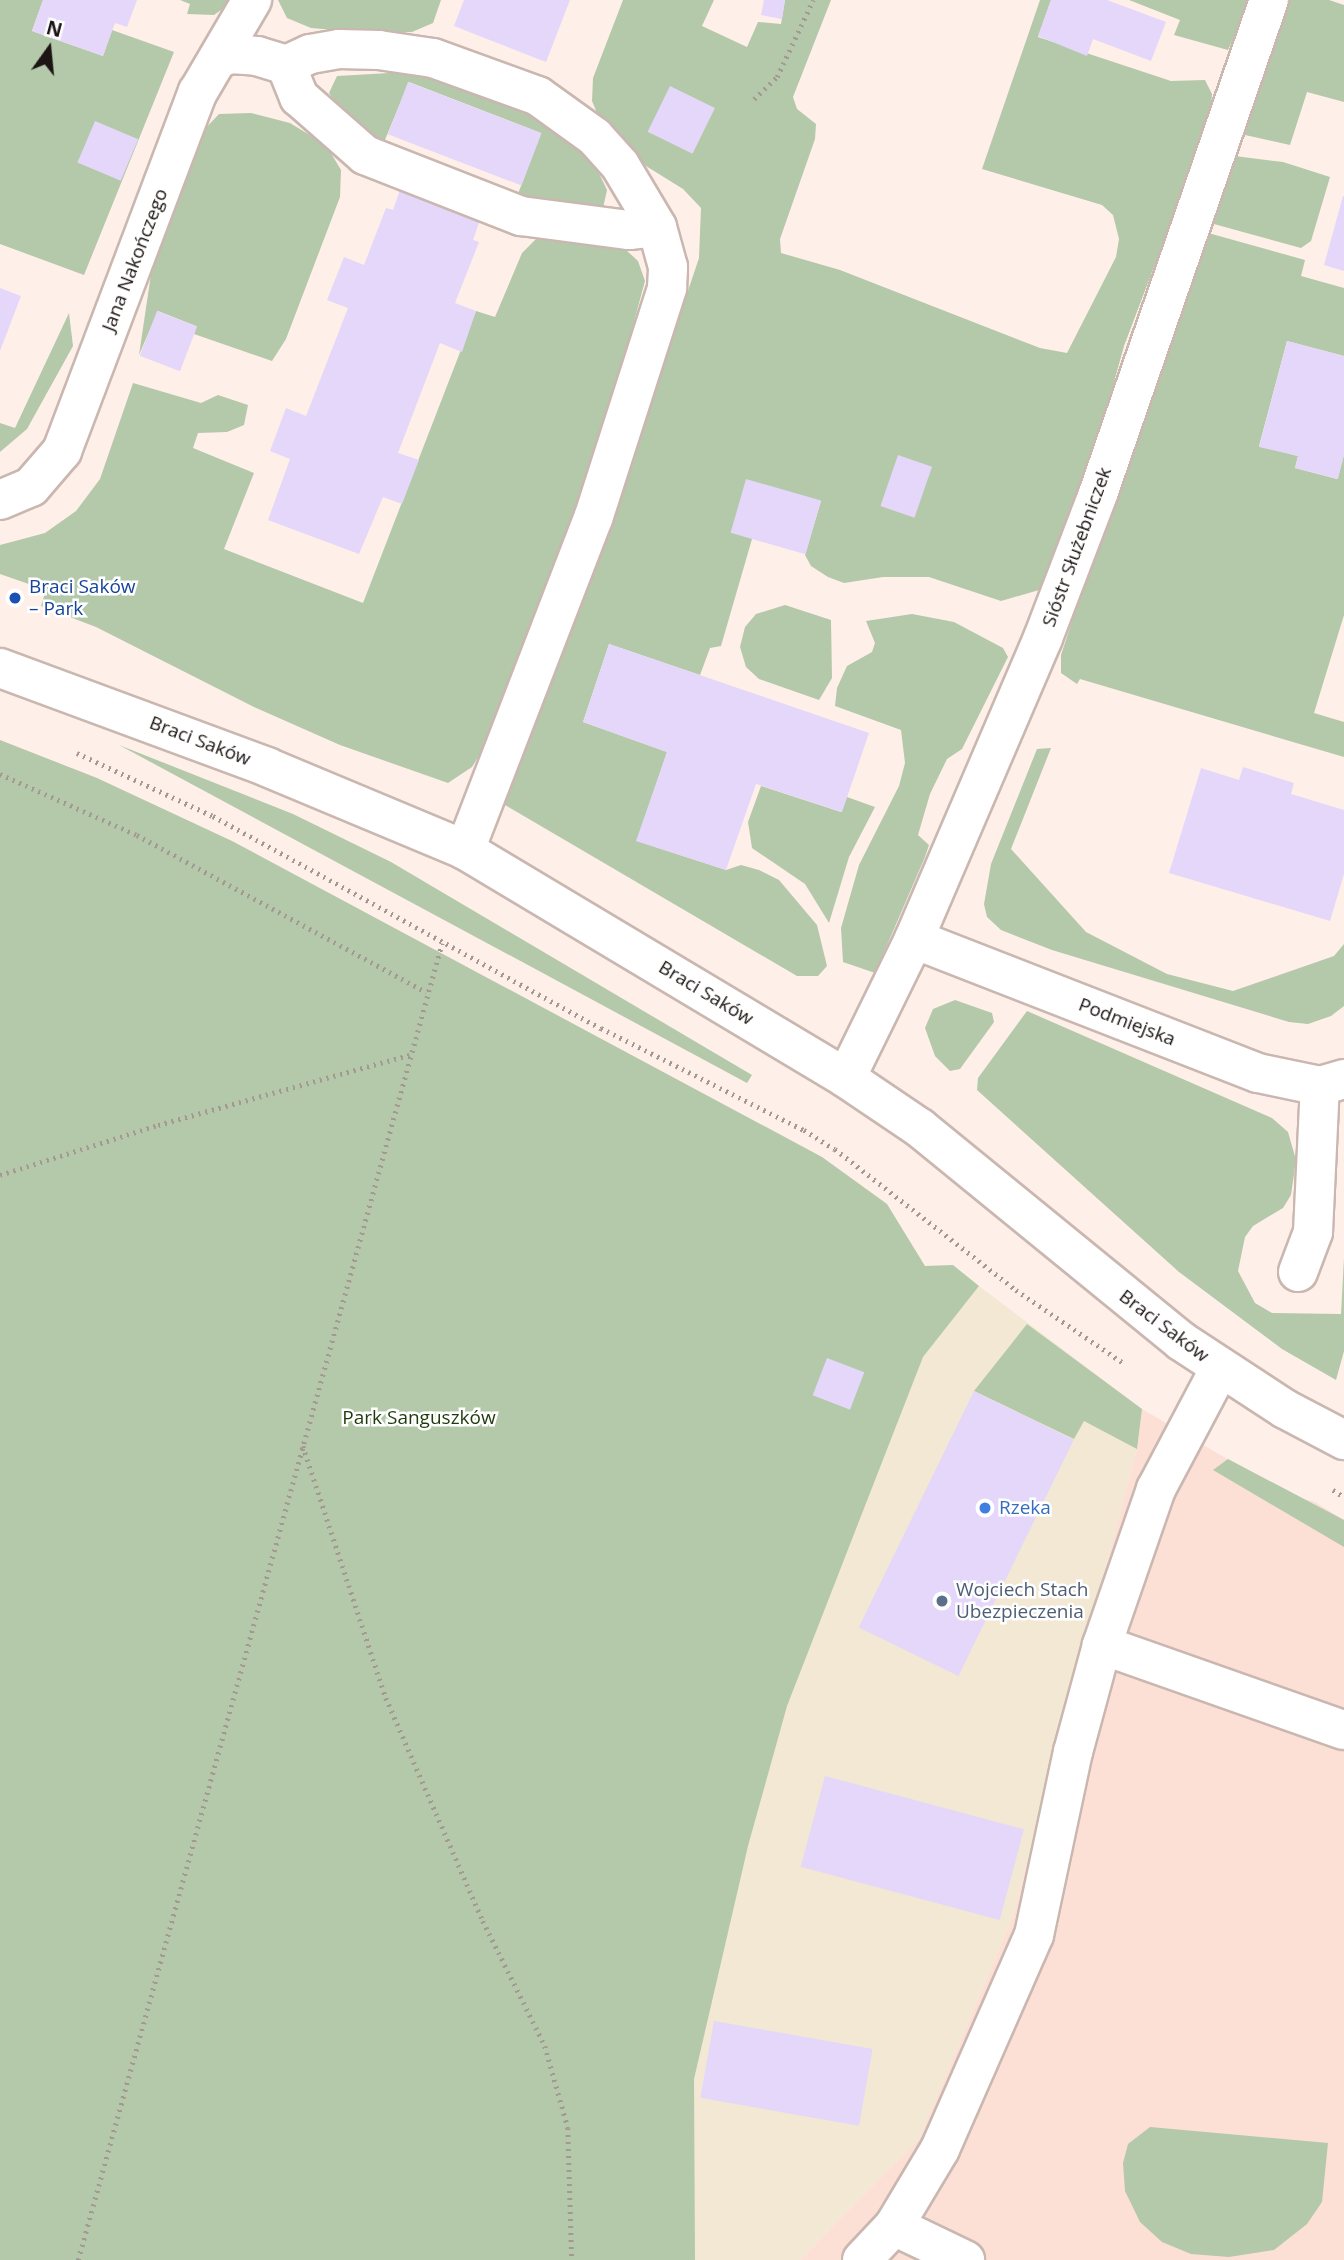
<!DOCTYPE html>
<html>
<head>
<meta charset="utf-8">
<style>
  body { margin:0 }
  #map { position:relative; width:1344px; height:2260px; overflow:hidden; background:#ffefe9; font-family:"Open Sans",sans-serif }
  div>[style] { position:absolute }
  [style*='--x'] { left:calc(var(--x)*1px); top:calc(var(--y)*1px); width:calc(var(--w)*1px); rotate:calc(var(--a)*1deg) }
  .commercial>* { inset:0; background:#f2e8d3 }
  .built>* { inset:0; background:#fce0d6 }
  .green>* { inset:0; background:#b4c8aa }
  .building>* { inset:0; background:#e4d7f9; transform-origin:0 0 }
  .path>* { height:4.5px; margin-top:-2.25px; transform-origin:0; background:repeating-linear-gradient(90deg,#a49893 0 2px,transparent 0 7px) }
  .roads { filter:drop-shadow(2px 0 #c9b7b0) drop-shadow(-2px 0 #c9b7b0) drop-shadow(0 2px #c9b7b0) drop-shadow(0 -2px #c9b7b0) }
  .minor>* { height:38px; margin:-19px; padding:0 19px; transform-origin:19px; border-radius:19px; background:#fff }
  .dots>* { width:19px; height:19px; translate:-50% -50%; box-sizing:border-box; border:4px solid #fff; border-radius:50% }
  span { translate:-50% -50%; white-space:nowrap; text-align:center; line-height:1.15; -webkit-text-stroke:5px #fff; paint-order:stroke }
  .street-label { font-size:19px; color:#1c1513 }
  .transit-label { font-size:19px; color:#164399 }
  .left { translate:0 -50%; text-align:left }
  .park-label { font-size:19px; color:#1f3a0d }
  .shop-label { font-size:19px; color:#366cbe }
  .service-label { font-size:19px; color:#4e5e75 }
  .north { position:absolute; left:14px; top:14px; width:70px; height:70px; -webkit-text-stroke:5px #fff; paint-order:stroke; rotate:15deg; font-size:19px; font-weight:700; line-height:28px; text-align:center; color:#1c1513 }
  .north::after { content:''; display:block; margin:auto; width:24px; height:32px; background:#1c1513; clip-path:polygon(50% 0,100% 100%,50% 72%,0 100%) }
</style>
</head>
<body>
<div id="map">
  <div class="commercial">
    <div style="clip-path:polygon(979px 1286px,1142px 1409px,1137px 1449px,1013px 1916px,919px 2139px,800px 2260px,665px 2260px,739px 1748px,923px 1357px)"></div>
  </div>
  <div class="built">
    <div style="clip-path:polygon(1142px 1409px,1287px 1494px,1315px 1502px,1344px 1520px,1344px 2260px,800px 2260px,919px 2139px,1013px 1916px,1137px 1449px)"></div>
  </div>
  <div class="green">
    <div style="clip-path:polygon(0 0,43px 0,32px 31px,103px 56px,112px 30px,174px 52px,84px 275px,0 244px)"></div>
    <div style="clip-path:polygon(180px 0,235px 0,214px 15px,187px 14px,190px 4px)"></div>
    <div style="clip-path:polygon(278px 0,441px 0,433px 23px,412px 32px,370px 33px,311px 28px,287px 18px)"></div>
    <div style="clip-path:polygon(623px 0,714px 0,702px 26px,747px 47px,758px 22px,781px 24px,785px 0,831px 0,793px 97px,797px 109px,816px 124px,815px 139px,780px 239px,781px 253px,840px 270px,1040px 348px,1067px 353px,1116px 257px,1119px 239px,1113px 215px,1102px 205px,982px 169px,1040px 0,1051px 0,1038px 37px,1171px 81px,1205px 80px,1212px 94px,1210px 119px,1124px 346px,1094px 454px,1039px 590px,1001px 601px,929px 577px,883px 577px,844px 583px,828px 577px,811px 566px,805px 555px,821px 501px,752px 539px,721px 646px,710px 648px,700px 675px,609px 644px,583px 722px,667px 752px,637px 841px,726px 870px,741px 865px,759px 870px,779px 880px,817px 925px,827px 966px,818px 976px,797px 976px,505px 805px,598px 559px,699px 258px,701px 208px,683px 189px,646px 166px,597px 113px,592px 101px,593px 78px)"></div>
    <div style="clip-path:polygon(1129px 0,1250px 0,1228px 50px,1174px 35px,1180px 20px)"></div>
    <div style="clip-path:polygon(1285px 0,1329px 0,1344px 5px,1344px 102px,1307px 92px,1290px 145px,1236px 133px)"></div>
    <div style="clip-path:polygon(407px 72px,446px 81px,548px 120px,572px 135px,595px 165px,607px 190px,603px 208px,516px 199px,541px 133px,409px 82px,382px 147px,346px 120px,329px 93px,337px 76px)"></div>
    <div style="clip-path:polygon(251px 113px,290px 123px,326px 145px,341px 170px,340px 197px,286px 339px,272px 361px,194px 334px,196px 326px,158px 311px,139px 355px,151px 274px,201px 133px,219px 114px)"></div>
    <div style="clip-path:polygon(1227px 155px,1283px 162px,1330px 177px,1311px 241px,1301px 248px,1203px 221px)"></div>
    <div style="clip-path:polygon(1201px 231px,1305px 260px,1301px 276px,1344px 288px,1344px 356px,1287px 341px,1259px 446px,1298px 456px,1295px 468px,1337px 479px,1344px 455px,1344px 615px,1314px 713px,1344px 722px,1344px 757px,1080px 679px,1077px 684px,1061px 673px,1061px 655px)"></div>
    <div style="clip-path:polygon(539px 236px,593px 239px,626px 250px,638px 261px,645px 281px,601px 443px,511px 703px,472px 767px,448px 783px,340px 745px,254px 707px,96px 627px,41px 606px,46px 590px,0 574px,0 545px,45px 533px,76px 511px,100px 479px,133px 383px,201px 403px,218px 395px,248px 405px,244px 425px,227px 432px,198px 433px,193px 448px,254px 473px,224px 549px,363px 603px,476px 311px,495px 317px,522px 253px)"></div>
    <div style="clip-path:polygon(69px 313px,73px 346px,27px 429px,0 452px,0 423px,15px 428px)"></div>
    <div style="clip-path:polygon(785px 605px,831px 620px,832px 678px,819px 700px,759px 679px,746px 667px,740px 647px,745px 627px,756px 614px)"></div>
    <div style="clip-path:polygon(912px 614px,954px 622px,1003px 648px,1008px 657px,962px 749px,947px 759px,930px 794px,918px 835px,929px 845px,925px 857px,875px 973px,843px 962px,841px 928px,859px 865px,899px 786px,905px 763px,901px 730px,835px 706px,837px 688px,847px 666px,872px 652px,875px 643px,866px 621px)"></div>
    <div style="clip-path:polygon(0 740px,97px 778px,232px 841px,822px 1157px,887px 1204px,925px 1266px,953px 1265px,979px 1286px,923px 1357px,787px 1706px,748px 1846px,694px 2079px,695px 2260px,0 2260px)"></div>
    <div style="clip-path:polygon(119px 745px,293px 814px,391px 862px,752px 1075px,747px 1083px)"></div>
    <div style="clip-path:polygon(1051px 748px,1011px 849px,1086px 932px,1167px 974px,1233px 991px,1334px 956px,1344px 944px,1344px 1006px,1331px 1016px,1308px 1024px,1289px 1022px,1052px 950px,1001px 930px,987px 917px,984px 904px,991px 864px,1037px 749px)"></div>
    <div style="clip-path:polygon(761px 786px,841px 812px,847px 797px,875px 807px,849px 857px,829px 923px,805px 884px,752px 848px,748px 822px)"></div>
    <div style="clip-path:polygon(955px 1000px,992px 1013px,994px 1022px,960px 1069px,950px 1071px,935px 1056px,925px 1028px,933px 1009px)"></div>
    <div style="clip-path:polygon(1027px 1011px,1272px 1118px,1288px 1132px,1296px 1160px,1291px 1195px,1283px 1208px,1253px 1226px,1245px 1237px,1238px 1271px,1255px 1303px,1272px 1313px,1341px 1314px,1344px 1258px,1344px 1351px,1336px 1380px,1282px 1349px,1179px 1272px,977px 1090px,978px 1078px)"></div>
    <div style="clip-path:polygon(1027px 1324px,1142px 1409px,1137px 1449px,1084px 1421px,1074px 1439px,974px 1391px)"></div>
    <div style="clip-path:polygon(1228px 1459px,1344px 1520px,1344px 1547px,1213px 1470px)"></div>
    <div style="clip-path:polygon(1150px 2127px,1328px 2143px,1322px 2202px,1307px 2224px,1274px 2250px,1229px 2257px,1191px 2254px,1162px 2242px,1140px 2222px,1125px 2191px,1123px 2163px,1128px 2144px)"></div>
  </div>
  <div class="building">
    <div style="clip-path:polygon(43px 0,137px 0,127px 27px,115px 23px,103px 56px,32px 31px)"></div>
    <div style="clip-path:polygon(464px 0,570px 0,546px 62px,454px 26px)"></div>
    <div style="clip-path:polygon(764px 0,785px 0,782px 19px,761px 15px)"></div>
    <div style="clip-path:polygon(1051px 0,1107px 0,1166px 22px,1151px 61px,1093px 39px,1087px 56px,1038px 36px)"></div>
    <div style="left:408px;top:82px;width:143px;height:56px;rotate:21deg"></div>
    <div style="left:670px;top:86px;width:50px;height:51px;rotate:26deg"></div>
    <div style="left:95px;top:121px;width:47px;height:45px;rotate:23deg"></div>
    <div style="clip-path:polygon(401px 187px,481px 217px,473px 240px,479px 242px,455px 303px,476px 311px,462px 352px,440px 343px,398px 453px,419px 460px,402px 504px,383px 497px,359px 554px,268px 520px,290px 459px,270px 451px,286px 408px,306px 416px,348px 308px,327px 300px,344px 257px,364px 265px,386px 208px,393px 210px)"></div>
    <div style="clip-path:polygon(1343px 196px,1344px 196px,1344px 271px,1324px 265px)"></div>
    <div style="clip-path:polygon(0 288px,21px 296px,0 351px)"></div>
    <div style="left:157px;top:311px;width:43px;height:48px;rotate:21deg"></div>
    <div style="clip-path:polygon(1287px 341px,1344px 356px,1344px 455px,1338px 479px,1295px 468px,1298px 456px,1259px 447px)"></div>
    <div style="left:898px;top:455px;width:36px;height:54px;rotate:19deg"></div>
    <div style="left:746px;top:479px;width:78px;height:56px;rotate:16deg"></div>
    <div style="clip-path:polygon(609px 644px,869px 733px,842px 812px,756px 784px,726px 870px,636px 841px,667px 752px,583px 722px)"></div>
    <div style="clip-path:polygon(1243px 767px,1294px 783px,1291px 794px,1344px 810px,1344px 874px,1330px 921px,1169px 873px,1201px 768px,1239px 780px)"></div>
    <div style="left:827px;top:1358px;width:40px;height:40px;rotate:21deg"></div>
    <div style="left:974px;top:1391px;width:111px;height:263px;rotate:26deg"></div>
    <div style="left:825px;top:1776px;width:206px;height:94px;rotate:15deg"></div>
    <div style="left:714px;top:2021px;width:161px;height:78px;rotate:10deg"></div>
  </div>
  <div class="path">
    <div style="--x:754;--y:99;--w:32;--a:-44"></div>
    <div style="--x:777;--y:77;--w:85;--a:-64.9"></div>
    <div style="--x:77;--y:753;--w:150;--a:24.9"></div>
    <div style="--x:213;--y:816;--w:442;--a:28.7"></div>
    <div style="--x:601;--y:1028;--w:227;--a:26.7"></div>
    <div style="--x:804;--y:1130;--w:36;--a:32"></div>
    <div style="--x:835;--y:1149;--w:229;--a:37.9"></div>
    <div style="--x:1016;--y:1290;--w:132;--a:34.2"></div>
    <div style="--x:0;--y:774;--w:150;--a:24"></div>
    <div style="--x:137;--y:835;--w:329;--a:28.5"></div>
    <div style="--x:0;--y:1175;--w:166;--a:-17.6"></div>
    <div style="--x:158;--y:1125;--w:261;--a:-15.6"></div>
    <div style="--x:303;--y:1446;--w:265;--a:71.8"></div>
    <div style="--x:386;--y:1698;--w:243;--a:66.5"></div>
    <div style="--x:483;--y:1921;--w:140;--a:63.6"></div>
    <div style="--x:545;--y:2046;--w:85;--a:74.3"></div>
    <div style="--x:568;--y:2128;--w:132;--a:88.3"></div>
    <div style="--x:1333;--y:1490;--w:13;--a:32"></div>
    <div style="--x:78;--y:2260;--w:1366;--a:-74.55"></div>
  </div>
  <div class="roads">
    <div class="minor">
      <div style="--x:218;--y:59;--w:13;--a:-23"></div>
      <div style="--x:230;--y:54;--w:27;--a:4"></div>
      <div style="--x:257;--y:56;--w:30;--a:17"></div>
      <div style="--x:0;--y:500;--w:34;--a:-23"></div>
      <div style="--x:31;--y:487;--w:48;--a:-49.3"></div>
      <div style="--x:62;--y:451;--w:384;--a:-69.3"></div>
      <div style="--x:198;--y:92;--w:107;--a:-59.6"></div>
      <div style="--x:0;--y:668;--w:285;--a:20.3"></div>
      <div style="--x:267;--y:767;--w:215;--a:22.7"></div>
      <div style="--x:465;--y:850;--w:444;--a:30.9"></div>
      <div style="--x:846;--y:1078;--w:89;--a:34"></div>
      <div style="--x:920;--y:1128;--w:337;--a:39.2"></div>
      <div style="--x:1181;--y:1341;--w:124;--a:33.2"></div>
      <div style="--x:1285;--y:1409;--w:67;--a:27.7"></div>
      <div style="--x:465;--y:850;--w:355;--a:-68.9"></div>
      <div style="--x:593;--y:519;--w:243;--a:-72.2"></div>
      <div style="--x:667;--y:288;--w:21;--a:-87"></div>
      <div style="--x:668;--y:267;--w:41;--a:-105.4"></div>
      <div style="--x:657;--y:227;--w:72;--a:-120.8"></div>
      <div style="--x:620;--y:165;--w:38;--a:-132"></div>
      <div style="--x:595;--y:137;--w:70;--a:-144.3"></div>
      <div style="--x:538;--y:96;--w:112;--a:-160.1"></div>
      <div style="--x:433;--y:58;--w:55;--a:-171.6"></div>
      <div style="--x:379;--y:50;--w:40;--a:-178.6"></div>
      <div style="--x:339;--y:49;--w:29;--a:170"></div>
      <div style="--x:310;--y:54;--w:26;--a:155"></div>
      <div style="--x:286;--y:65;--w:35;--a:68"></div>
      <div style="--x:299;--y:97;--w:88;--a:41.3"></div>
      <div style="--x:365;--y:155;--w:168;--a:21.4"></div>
      <div style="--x:521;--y:216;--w:109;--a:7.4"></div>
      <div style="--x:629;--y:230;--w:28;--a:-6"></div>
      <div style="--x:914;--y:939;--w:369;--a:21.3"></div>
      <div style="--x:1258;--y:1073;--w:63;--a:11.8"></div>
      <div style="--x:1320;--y:1086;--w:25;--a:-16"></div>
      <div style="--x:846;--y:1078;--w:155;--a:-63.9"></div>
      <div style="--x:914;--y:939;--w:327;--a:-66.8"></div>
      <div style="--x:1043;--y:638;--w:154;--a:-69.1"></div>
      <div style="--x:1098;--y:494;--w:523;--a:-70.91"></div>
      <div style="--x:1298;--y:1272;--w:43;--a:-69.4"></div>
      <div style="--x:1313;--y:1232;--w:146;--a:-87.3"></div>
      <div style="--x:1102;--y:1645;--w:256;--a:19.4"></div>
      <div style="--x:894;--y:2226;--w:79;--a:25.6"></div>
      <div style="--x:862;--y:2260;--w:47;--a:-46.7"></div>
      <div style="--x:894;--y:2226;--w:90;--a:-59.1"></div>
      <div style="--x:940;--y:2149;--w:234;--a:-66.3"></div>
      <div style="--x:1034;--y:1935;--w:187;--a:-78"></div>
      <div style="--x:1073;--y:1752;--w:111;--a:-74.8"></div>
      <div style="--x:1102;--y:1645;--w:165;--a:-70.9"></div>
      <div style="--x:1156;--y:1489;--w:137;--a:-62.1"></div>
    </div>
  </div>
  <div class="dots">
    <div style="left:15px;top:598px;background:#1a4fb4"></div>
    <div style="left:985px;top:1508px;background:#3f7fe0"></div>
    <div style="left:942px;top:1601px;background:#5c6f8a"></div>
  </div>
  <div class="street-label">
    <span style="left:135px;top:260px;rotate:-69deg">Jana Nakończego</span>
    <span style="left:1077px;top:547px;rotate:-70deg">Sióstr Służebniczek</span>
    <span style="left:200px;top:741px;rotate:21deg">Braci Saków</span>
    <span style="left:706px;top:993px;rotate:31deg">Braci Saków</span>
    <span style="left:1127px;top:1022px;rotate:21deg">Podmiejska</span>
    <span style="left:1164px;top:1326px;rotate:37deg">Braci Saków</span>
  </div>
  <div class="transit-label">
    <span class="left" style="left:29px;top:598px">Braci Saków<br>– Park</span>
  </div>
  <div class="park-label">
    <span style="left:419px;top:1418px">Park Sanguszków</span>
  </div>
  <div class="shop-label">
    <span class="left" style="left:999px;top:1508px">Rzeka</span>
  </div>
  <div class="service-label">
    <span class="left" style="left:956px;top:1601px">Wojciech Stach<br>Ubezpieczenia</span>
  </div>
  <div class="north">N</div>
</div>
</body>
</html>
